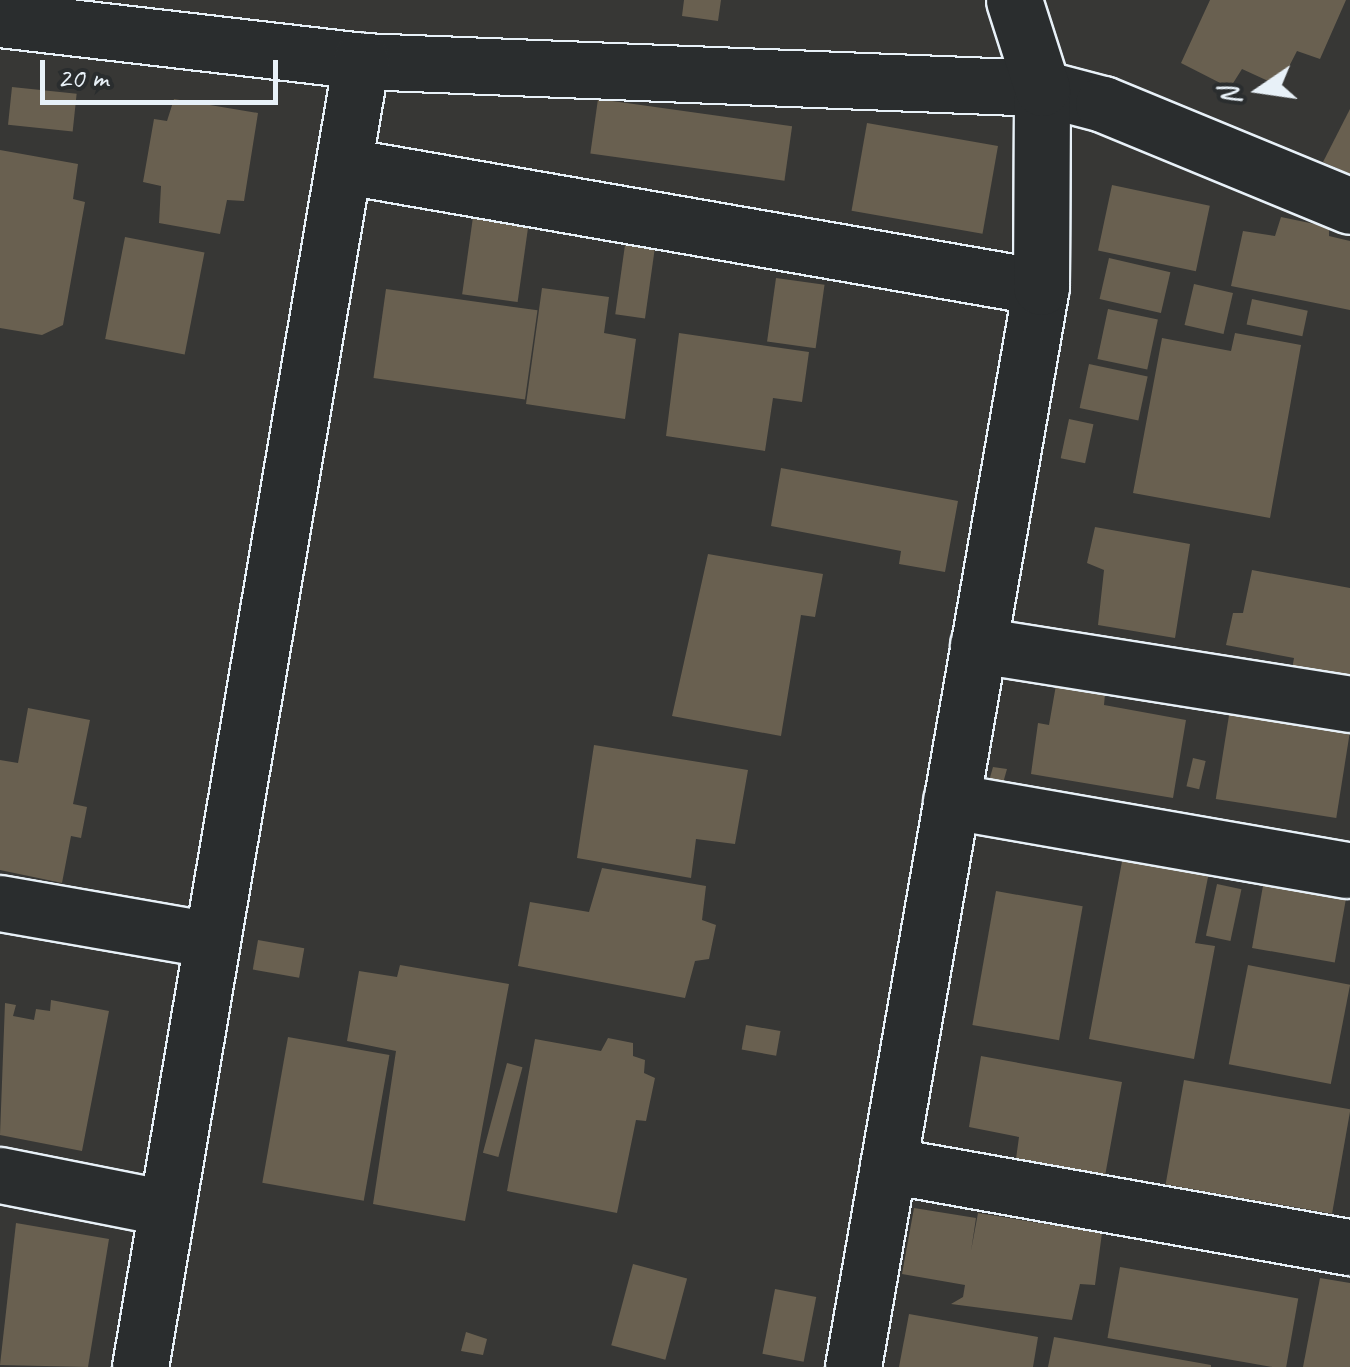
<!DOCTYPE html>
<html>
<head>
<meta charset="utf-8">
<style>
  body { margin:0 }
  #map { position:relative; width:1350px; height:1367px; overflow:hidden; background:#373735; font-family:Caveat,sans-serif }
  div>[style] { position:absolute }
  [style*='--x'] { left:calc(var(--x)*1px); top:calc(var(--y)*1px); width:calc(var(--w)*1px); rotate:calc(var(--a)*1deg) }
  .building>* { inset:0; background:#696050; transform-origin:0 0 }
  .roads { filter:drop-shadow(2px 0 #e8f1f8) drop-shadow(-2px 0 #e8f1f8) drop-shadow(0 2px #e8f1f8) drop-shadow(0 -2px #e8f1f8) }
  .minor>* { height:55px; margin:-27.5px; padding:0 27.5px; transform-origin:27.5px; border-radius:27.5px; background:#2a2d2e }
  span { translate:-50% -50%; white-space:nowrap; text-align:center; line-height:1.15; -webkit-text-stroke:8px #2a2d2e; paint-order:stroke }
  .north { position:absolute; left:1210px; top:40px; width:100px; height:100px; -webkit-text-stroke:8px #2a2d2e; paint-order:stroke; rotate:257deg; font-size:28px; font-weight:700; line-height:40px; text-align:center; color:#e8f1f8 }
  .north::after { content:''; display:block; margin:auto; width:35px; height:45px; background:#e8f1f8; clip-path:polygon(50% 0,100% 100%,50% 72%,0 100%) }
  .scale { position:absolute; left:40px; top:60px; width:238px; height:45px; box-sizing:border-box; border:5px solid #e8f1f8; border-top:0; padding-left:12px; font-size:30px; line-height:35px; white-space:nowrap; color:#e8f1f8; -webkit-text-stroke:8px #2a2d2e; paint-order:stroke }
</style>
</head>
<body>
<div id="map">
  <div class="building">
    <div style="clip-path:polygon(684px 0,721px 0,718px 21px,682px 16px)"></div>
    <div style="clip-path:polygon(1210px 0,1346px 0,1320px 59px,1297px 51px,1279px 86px,1242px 69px,1230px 88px,1181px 63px)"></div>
    <div style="left:12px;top:87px;width:65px;height:38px;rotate:6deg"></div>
    <div style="clip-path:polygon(174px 99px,258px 113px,244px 201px,227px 200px,220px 234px,159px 223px,161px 186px,143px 182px,154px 119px,167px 121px)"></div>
    <div style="left:598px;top:99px;width:196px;height:55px;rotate:8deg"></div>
    <div style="clip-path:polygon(1350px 109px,1350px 174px,1323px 162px)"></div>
    <div style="left:867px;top:123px;width:133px;height:89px;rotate:10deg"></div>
    <div style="clip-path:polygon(0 150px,78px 164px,73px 199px,85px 202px,63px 325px,42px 335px,0 328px)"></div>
    <div style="left:1112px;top:185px;width:100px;height:67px;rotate:12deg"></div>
    <div style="left:473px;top:217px;width:56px;height:78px;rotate:8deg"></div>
    <div style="clip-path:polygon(1281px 217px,1329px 227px,1329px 236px,1350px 241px,1350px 310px,1231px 286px,1243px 231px,1275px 236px)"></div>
    <div style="left:125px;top:237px;width:81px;height:104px;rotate:11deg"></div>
    <div style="left:625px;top:245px;width:30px;height:70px;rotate:8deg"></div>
    <div style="left:1109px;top:258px;width:63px;height:42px;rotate:13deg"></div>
    <div style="left:776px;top:278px;width:49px;height:64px;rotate:8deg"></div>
    <div style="left:1194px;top:284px;width:40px;height:42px;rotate:13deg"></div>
    <div style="clip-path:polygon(542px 288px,609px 297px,604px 333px,636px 339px,625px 419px,526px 404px)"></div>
    <div style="left:386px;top:289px;width:153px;height:90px;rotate:8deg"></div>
    <div style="left:1252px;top:299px;width:57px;height:26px;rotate:12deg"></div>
    <div style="left:1108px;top:309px;width:51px;height:51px;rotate:12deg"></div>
    <div style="clip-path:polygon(679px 333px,809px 352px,802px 402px,773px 398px,765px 451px,666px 436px)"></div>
    <div style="clip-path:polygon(1235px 333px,1301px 345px,1270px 518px,1133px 493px,1162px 338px,1231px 351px)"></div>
    <div style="left:1089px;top:364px;width:60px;height:45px;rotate:12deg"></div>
    <div style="left:1069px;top:419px;width:25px;height:40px;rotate:12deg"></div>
    <div style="clip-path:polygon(781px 468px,958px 501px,945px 572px,899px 564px,901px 551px,771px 526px)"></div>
    <div style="clip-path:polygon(1095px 527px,1190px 544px,1175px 638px,1098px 625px,1104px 570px,1087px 563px)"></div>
    <div style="clip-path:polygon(708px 554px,823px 574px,815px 617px,801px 615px,781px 736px,672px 716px)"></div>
    <div style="clip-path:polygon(1252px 570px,1350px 588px,1350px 680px,1292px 669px,1294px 658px,1226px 645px,1233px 613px,1243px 613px)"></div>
    <div style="clip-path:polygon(1056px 685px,1105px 694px,1104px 705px,1186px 720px,1173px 798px,1031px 774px,1038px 723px,1049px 725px)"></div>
    <div style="clip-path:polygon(28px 708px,90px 720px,73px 804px,87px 807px,81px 838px,71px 836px,62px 883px,0 870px,0 760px,18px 763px)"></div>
    <div style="left:1230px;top:709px;width:122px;height:91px;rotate:9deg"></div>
    <div style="clip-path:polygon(594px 745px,748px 770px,735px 844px,696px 839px,691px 878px,577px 858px)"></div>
    <div style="left:1193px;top:758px;width:13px;height:29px;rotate:13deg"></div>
    <div style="clip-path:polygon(993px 767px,1007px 769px,1003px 783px,989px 781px)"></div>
    <div style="clip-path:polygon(1123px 856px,1209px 872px,1195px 943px,1215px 946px,1194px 1059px,1089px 1039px)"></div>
    <div style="clip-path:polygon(602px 868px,706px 886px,702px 920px,716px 925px,709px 959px,695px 961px,685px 998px,518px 966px,530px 902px,589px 912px)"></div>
    <div style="left:1264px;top:880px;width:84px;height:69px;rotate:10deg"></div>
    <div style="left:1217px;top:884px;width:25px;height:53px;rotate:12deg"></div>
    <div style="left:996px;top:891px;width:88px;height:136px;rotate:10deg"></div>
    <div style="left:258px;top:940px;width:47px;height:30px;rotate:10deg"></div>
    <div style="clip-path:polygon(400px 965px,509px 984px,465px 1221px,373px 1204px,396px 1051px,347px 1041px,359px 971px,397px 977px)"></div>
    <div style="left:1248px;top:965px;width:104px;height:101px;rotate:11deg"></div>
    <div style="clip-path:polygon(51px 1000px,109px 1011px,82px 1151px,0 1135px,5px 1003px,16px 1005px,13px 1016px,34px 1020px,36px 1009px,50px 1011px)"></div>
    <div style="left:746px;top:1025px;width:35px;height:25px;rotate:10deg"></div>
    <div style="left:288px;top:1037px;width:103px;height:148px;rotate:10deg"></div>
    <div style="clip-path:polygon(608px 1038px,633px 1043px,633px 1056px,645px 1060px,644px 1073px,655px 1078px,646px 1121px,636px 1120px,617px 1213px,507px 1191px,535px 1039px,601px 1051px)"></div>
    <div style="clip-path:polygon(981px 1056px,1122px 1082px,1105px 1176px,1016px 1159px,1019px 1137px,969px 1127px)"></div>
    <div style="left:507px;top:1063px;width:16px;height:93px;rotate:15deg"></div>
    <div style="left:1184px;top:1080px;width:169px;height:106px;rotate:10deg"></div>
    <div style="clip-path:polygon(914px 1208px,976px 1218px,971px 1251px,978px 1213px,1102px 1233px,1095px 1285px,1080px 1284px,1072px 1320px,951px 1304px,963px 1297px,965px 1285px,902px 1274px)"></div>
    <div style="clip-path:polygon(16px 1223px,109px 1239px,88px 1367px,0 1365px)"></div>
    <div style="left:633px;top:1264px;width:56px;height:84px;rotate:15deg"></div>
    <div style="left:1120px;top:1267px;width:181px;height:72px;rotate:10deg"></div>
    <div style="clip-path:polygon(1320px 1278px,1350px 1283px,1350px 1367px,1303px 1367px)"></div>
    <div style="left:775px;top:1289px;width:42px;height:66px;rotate:11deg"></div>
    <div style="clip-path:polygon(909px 1314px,1038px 1337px,1033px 1367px,899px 1367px)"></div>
    <div style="clip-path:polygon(466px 1332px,487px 1339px,483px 1355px,461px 1351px)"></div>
    <div style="clip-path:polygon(1054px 1337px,1211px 1365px,1211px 1367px,1048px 1367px)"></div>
  </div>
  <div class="roads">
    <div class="minor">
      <div style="--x:0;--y:19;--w:363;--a:6.6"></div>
      <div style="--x:361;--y:61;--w:682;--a:2.27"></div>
      <div style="--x:1042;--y:88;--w:63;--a:14.7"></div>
      <div style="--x:1103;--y:104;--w:267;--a:22.4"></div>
      <div style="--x:346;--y:166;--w:705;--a:9.88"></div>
      <div style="--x:978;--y:645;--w:377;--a:9"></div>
      <div style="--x:951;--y:801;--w:401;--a:9.9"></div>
      <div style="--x:0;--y:903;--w:214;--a:9.9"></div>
      <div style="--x:888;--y:1165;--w:469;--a:10.1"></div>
      <div style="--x:0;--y:1175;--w:170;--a:11.2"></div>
      <div style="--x:140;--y:1367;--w:1325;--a:-80.4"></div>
      <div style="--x:853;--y:1367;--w:1096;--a:-80.13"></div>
      <div style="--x:1041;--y:287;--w:199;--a:-89.7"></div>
      <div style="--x:1042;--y:88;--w:92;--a:-107.7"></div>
    </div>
  </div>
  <div class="north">N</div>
  <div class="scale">20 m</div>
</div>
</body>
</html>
